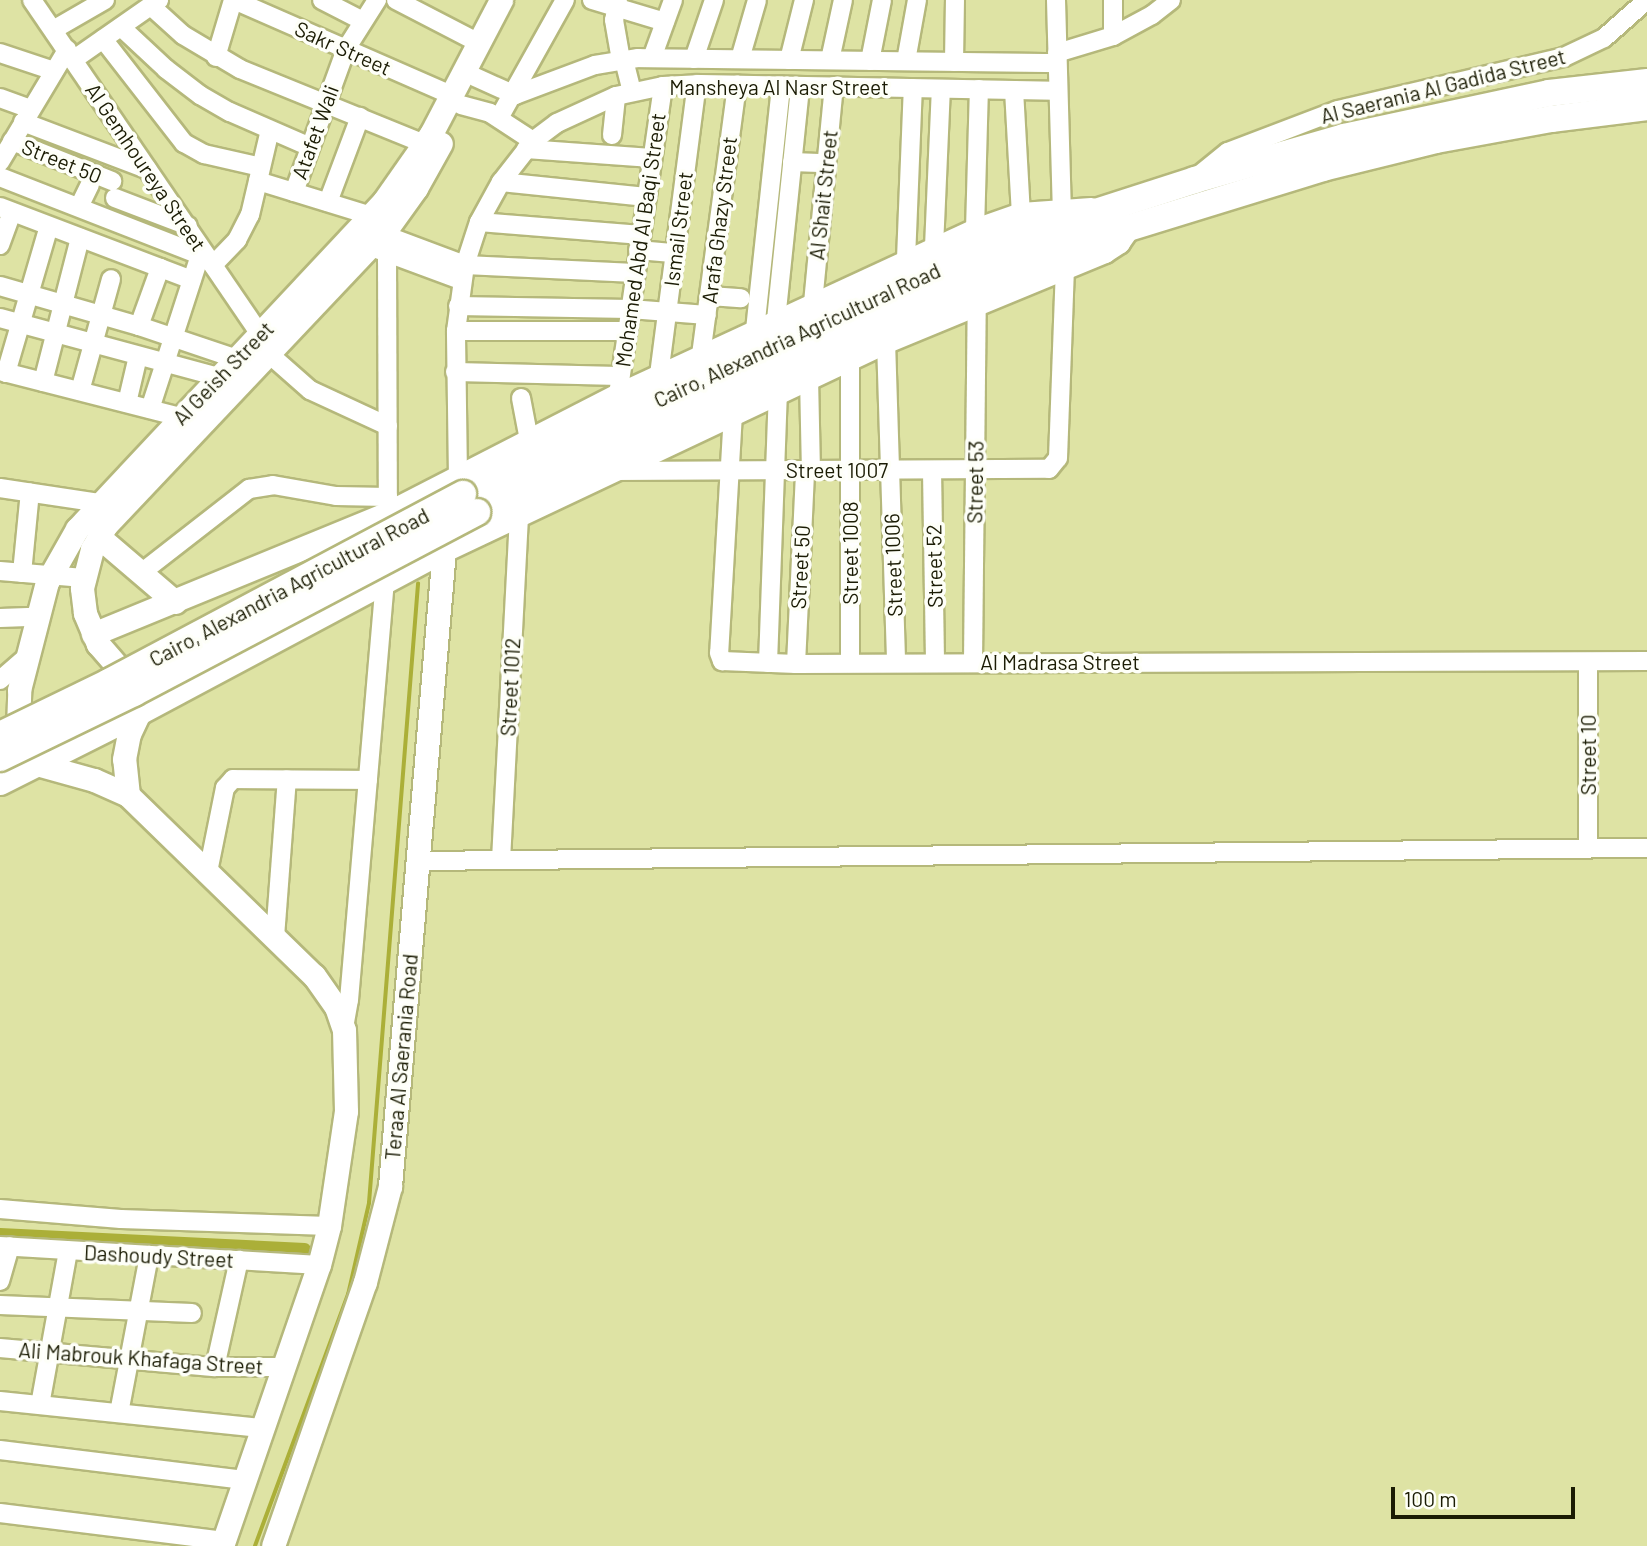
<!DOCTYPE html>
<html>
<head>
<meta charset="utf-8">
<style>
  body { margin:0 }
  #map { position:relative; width:1647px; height:1546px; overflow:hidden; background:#dee3a4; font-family:Barlow,sans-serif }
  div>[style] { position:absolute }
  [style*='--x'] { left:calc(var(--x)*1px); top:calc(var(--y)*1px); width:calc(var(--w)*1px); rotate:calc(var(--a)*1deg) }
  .stream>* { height:3.5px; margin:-1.75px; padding:0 1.75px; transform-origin:1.75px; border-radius:1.75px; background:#abaf38 }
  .canal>* { height:12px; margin:-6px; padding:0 6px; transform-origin:6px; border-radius:6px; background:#abaf38 }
  .roads { filter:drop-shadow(2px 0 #b5b87b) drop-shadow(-2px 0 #b5b87b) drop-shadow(0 2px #b5b87b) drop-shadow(0 -2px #b5b87b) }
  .minor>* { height:18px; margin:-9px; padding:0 9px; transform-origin:9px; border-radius:9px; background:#fff }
  .major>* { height:23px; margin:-11.5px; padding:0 11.5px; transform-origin:11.5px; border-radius:11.5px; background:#fff }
  .highway>* { height:26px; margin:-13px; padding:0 13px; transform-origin:13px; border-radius:13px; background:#fff }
  .bridges { filter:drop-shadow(2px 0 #b5b87b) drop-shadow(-2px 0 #b5b87b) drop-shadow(0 2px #b5b87b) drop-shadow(0 -2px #b5b87b) }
  .highway-bridge>* { height:26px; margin:-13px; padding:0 13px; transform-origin:13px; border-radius:13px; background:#fff }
  span { translate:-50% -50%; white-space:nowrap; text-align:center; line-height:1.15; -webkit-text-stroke:7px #fefff8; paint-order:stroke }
  .street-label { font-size:21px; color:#1b1c04 }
  .scale { position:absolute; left:1391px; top:1487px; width:184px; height:32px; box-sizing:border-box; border:4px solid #1b1c04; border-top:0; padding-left:9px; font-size:21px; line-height:24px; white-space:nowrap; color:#1b1c04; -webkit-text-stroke:5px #fefff8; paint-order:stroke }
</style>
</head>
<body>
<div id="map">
  <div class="stream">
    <div style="--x:255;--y:1546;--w:268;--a:-69.7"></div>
    <div style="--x:348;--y:1295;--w:94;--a:-77.1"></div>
    <div style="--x:369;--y:1203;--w:621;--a:-85.47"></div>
  </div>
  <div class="canal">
    <div style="--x:0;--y:1234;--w:305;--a:2.8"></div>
  </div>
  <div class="roads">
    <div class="minor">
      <div style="--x:32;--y:0;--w:404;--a:55.7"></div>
      <div style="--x:234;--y:0;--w:237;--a:23.6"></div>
      <div style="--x:322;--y:0;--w:46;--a:27.1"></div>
      <div style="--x:396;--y:0;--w:93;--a:27.4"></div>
      <div style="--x:592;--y:0;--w:76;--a:16.8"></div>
      <div style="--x:618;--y:0;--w:20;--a:101"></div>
      <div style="--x:614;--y:20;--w:41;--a:80.1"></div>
      <div style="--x:1056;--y:0;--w:210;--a:88.4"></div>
      <div style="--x:1113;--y:0;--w:36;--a:90"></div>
      <div style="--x:151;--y:6;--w:43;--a:42.2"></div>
      <div style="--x:183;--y:35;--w:66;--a:30.8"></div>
      <div style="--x:240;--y:69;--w:200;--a:22.1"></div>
      <div style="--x:121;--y:27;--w:62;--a:43"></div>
      <div style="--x:166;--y:69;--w:43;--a:37.4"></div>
      <div style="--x:200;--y:95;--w:34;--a:30"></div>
      <div style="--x:230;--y:112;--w:87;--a:23.6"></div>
      <div style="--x:53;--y:30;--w:60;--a:-30"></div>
      <div style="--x:103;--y:39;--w:132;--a:52.1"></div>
      <div style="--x:184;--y:143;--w:23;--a:29"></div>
      <div style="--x:204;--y:154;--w:58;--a:12.8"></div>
      <div style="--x:0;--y:53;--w:57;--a:18.4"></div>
      <div style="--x:1057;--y:53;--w:59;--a:-16.9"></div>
      <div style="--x:1113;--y:36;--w:44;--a:-28.3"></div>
      <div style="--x:1152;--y:15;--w:24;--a:-38"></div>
      <div style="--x:216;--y:57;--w:59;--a:-73.4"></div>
      <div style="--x:652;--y:58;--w:62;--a:-70.1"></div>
      <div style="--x:694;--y:59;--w:62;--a:-71.3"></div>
      <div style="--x:740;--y:59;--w:61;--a:-73.9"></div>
      <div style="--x:73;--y:60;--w:105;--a:-34.9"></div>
      <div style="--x:624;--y:60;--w:33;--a:76"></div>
      <div style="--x:789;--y:60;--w:62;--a:-76"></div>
      <div style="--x:830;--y:60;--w:61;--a:-77.8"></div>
      <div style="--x:870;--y:61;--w:62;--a:-78.9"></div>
      <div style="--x:906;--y:61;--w:62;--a:-79.8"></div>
      <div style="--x:954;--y:62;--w:62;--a:-89.1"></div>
      <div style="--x:475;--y:77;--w:44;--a:24.2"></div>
      <div style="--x:515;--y:95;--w:85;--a:-20.6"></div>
      <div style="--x:595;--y:65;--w:44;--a:-9.2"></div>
      <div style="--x:638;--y:58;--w:419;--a:0.7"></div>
      <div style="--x:1014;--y:90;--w:124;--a:86.8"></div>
      <div style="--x:0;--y:98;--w:33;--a:20"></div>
      <div style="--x:461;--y:105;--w:30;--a:15"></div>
      <div style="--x:490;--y:113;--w:51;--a:33.1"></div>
      <div style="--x:499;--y:118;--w:135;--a:-60.8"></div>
      <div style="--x:23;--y:122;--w:133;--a:20.8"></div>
      <div style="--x:612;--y:135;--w:39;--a:-84"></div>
      <div style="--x:12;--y:141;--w:108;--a:21.8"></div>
      <div style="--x:526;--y:149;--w:126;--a:4.1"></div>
      <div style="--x:0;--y:162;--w:131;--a:-59.1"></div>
      <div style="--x:792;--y:162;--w:34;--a:2"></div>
      <div style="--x:1198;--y:176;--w:38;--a:-39"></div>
      <div style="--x:1228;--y:152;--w:118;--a:-20.9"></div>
      <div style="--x:1338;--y:110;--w:232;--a:-13.2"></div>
      <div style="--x:1564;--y:57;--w:44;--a:-25.4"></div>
      <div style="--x:1604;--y:38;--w:57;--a:-41.5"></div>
      <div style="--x:0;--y:177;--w:223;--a:21.3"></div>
      <div style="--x:258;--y:181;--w:119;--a:17.1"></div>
      <div style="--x:501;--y:182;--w:146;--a:5.9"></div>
      <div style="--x:294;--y:192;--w:152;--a:-70"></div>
      <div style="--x:346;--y:49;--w:58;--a:-57.7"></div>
      <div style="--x:115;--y:198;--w:78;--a:21"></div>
      <div style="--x:328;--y:202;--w:91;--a:-69.4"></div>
      <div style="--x:0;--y:207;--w:205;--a:20.8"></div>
      <div style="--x:79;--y:207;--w:25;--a:-64"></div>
      <div style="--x:479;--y:222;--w:163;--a:4.6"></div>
      <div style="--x:975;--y:230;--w:141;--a:-88.4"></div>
      <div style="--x:382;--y:234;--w:89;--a:20.5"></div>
      <div style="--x:465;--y:265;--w:170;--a:2.7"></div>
      <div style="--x:0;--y:245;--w:35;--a:-70"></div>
      <div style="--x:934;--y:247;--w:158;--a:-87.5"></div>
      <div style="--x:377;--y:249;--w:90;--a:20.3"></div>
      <div style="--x:638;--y:250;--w:37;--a:5"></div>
      <div style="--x:387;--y:253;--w:256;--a:89.8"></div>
      <div style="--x:906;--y:259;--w:171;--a:-87.7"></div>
      <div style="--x:213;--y:265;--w:35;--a:-46"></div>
      <div style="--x:237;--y:240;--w:28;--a:-63"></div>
      <div style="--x:250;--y:215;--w:87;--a:-76.8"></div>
      <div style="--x:0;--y:286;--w:145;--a:16.1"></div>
      <div style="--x:139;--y:326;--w:103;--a:18.6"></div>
      <div style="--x:710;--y:296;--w:31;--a:4"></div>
      <div style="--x:813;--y:303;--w:218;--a:-84.5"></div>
      <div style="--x:458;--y:306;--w:172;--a:1"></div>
      <div style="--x:630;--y:309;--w:77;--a:4.5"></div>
      <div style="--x:0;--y:318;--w:227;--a:15.1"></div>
      <div style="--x:776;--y:320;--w:235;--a:-84.1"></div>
      <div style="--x:139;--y:326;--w:62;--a:-70.1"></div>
      <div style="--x:755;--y:330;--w:246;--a:-83.9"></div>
      <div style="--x:456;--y:331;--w:170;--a:0"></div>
      <div style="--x:886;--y:341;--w:322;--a:88.2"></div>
      <div style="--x:268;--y:353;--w:56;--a:41.4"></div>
      <div style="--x:310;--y:390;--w:86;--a:24.8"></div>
      <div style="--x:701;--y:355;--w:273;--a:-82.4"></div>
      <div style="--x:850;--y:358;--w:305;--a:90"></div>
      <div style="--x:0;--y:371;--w:187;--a:14.3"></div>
      <div style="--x:455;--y:372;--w:165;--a:1.4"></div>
      <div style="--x:6;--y:373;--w:153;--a:-73.7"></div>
      <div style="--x:659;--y:375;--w:293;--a:-82.6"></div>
      <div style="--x:809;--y:377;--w:93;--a:88.8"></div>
      <div style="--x:43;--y:382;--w:149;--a:-75.6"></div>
      <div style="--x:80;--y:391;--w:116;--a:-74.5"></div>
      <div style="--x:618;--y:395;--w:312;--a:-81.7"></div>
      <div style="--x:521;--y:398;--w:43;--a:79.2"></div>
      <div style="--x:127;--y:403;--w:48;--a:-76.8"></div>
      <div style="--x:150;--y:409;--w:162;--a:-72"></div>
      <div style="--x:733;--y:413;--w:240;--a:93.3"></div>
      <div style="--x:719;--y:653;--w:9;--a:69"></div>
      <div style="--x:722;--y:661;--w:74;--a:2.3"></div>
      <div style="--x:796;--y:664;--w:851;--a:-0.2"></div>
      <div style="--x:932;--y:470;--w:193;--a:89.1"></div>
      <div style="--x:613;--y:471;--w:436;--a:-0.3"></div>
      <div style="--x:1049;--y:469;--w:14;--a:-51"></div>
      <div style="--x:1058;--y:458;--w:191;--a:-87.9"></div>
      <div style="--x:458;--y:478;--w:147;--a:-90.8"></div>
      <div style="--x:456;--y:331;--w:67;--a:-82.2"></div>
      <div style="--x:465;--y:265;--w:45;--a:-72"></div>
      <div style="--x:479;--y:222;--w:46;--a:-61.2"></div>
      <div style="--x:501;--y:182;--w:52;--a:-52"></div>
      <div style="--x:533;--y:141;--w:30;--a:-37"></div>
      <div style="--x:557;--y:123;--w:65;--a:-24.6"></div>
      <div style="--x:616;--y:96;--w:48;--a:-12"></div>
      <div style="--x:663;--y:86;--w:34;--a:-3"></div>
      <div style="--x:697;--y:84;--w:361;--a:1.1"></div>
      <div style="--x:0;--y:488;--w:100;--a:8.6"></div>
      <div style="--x:0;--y:571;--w:84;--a:4.8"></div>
      <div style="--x:22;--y:573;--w:81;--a:-84.4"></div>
      <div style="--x:141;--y:573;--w:137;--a:-37.9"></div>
      <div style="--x:249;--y:489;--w:24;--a:-9"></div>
      <div style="--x:273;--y:485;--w:64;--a:9.9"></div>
      <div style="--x:336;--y:496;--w:52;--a:1.1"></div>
      <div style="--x:0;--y:618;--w:35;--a:-2"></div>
      <div style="--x:973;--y:662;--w:360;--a:-89.4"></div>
      <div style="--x:1588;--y:662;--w:186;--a:90"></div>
      <div style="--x:768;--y:663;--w:271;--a:-87.9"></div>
      <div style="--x:796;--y:664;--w:194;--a:-87.3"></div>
      <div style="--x:0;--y:680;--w:37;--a:-41"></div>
      <div style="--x:501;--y:860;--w:346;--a:-87"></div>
      <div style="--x:418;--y:861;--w:1229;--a:-0.61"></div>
      <div style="--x:208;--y:872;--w:86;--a:-78.6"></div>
      <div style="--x:225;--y:788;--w:12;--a:-48"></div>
      <div style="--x:233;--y:779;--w:135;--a:0.4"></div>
      <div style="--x:275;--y:937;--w:158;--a:-85.7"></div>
      <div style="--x:344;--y:1028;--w:28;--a:-80"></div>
      <div style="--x:349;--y:1000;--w:420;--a:-85.1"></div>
      <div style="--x:0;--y:1209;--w:121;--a:4.7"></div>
      <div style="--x:121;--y:1219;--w:208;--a:1.9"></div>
      <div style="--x:0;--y:1246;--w:320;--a:3.4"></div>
      <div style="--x:0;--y:1281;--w:36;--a:-74"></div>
      <div style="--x:0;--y:1305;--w:192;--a:2.4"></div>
      <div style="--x:0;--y:1348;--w:216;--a:5.1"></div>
      <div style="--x:215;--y:1367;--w:67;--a:0"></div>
      <div style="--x:215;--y:1367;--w:110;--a:-77.4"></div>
      <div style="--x:0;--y:1401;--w:262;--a:5.9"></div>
      <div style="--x:40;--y:1405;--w:157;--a:-79.7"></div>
      <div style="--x:119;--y:1413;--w:161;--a:-79.2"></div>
      <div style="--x:0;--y:1450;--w:246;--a:7"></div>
      <div style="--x:0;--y:1513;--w:226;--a:7.1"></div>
    </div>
    <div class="major">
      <div style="--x:99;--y:537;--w:100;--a:40.5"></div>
      <div style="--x:93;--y:634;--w:319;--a:-22.3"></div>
      <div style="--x:388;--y:513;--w:259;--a:-27.2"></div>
      <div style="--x:618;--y:395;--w:393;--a:-24.8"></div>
      <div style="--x:975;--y:230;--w:49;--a:-19.2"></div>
      <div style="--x:1021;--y:214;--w:70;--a:-4.1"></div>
      <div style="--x:0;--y:783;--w:156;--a:-26.7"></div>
      <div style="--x:139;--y:713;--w:346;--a:-28.1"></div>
      <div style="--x:444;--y:550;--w:489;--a:-25.3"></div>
      <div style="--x:886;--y:341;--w:236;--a:-22.4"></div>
      <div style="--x:1104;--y:251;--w:17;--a:-33"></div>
      <div style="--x:1118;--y:242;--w:19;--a:-55"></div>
      <div style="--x:128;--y:795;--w:36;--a:-96"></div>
      <div style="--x:124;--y:759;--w:25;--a:-79"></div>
      <div style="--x:129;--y:734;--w:23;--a:-65"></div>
      <div style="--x:139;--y:713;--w:11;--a:-90"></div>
      <div style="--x:139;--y:702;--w:20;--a:-110"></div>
      <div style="--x:132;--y:683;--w:52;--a:-131.1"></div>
      <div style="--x:98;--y:644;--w:34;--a:-113"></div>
      <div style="--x:85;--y:613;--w:25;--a:-97"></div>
      <div style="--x:82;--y:588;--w:40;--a:-75.6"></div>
      <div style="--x:92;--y:549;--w:28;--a:-60"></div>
      <div style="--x:106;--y:525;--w:410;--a:-46.6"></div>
      <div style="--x:388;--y:227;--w:48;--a:-54.3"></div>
      <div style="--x:416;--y:188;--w:51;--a:-60.9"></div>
      <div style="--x:222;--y:1546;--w:297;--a:-71"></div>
      <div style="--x:319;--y:1265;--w:40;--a:-75.6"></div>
      <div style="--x:329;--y:1226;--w:116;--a:-81.6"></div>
      <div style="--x:346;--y:1111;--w:81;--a:-91.4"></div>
      <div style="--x:344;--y:1030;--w:24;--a:-109"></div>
      <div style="--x:336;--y:1007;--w:38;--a:-125"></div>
      <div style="--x:314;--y:976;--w:260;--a:-135.8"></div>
      <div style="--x:128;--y:795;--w:37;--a:-156"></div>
      <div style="--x:94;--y:780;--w:56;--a:-164.5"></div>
      <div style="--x:40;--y:765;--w:8;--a:-140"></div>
      <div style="--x:34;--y:760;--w:18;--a:-124"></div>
      <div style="--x:24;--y:745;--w:18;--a:-109"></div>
      <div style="--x:18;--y:728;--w:38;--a:-88"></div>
      <div style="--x:19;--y:690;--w:112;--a:-75.5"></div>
      <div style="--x:47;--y:582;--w:61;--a:-60.5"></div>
      <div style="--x:77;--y:529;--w:449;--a:-46.9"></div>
      <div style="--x:384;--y:201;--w:82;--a:-55"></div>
      <div style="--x:431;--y:134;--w:151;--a:-62.4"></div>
      <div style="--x:273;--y:1546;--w:280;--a:-70.8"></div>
      <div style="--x:365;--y:1282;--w:99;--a:-75.4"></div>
      <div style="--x:390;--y:1186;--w:638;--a:-85.15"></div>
    </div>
    <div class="highway">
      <div style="--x:463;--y:494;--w:420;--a:-25.7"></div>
      <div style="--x:842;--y:312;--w:86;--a:-23.9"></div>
      <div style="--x:921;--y:277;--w:122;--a:-21.7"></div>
      <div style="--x:1034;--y:232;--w:169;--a:-17.9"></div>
      <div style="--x:1195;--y:180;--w:155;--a:-16.1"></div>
      <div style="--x:1344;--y:137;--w:210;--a:-12.1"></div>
      <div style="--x:1549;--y:93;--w:99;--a:-6.4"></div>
      <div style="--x:477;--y:512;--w:432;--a:-25.5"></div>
      <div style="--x:867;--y:326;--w:181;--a:-22.4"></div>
      <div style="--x:1034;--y:257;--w:302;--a:-17.1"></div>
      <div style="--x:1323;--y:168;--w:116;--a:-13.9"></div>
      <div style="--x:1436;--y:140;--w:117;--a:-10.3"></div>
      <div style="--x:1551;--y:119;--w:97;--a:-7.1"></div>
    </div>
  </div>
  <div class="bridges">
    <div class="highway-bridge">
      <div style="--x:0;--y:735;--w:121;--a:-25.9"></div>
      <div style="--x:109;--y:682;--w:401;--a:-28"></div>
      <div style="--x:0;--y:758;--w:149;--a:-25.9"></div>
      <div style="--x:134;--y:693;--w:388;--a:-27.8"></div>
    </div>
  </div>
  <div class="street-label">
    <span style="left:343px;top:48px;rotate:24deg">Sakr Street</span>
    <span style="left:1443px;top:86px;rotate:-14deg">Al Saerania Al Gadida Street</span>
    <span style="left:779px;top:87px">Mansheya Al Nasr Street</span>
    <span style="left:315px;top:132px;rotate:-70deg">Atafet Wali</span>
    <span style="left:62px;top:161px;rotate:22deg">Street 50</span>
    <span style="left:146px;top:167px;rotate:56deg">Al Gemhoureya Street</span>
    <span style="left:823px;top:195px;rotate:-84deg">Al Shait Street</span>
    <span style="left:719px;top:220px;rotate:-83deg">Arafa Ghazy Street</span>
    <span style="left:678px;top:229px;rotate:-83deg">Ismail Street</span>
    <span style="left:640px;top:240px;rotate:-82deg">Mohamed Abd Al Baqi Street</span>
    <span style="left:797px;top:335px;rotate:-25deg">Cairo, Alexandria Agricultural Road</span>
    <span style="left:223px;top:373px;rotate:-46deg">Al Geish Street</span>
    <span style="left:837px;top:470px">Street 1007</span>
    <span style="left:975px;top:482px;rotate:-89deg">Street 53</span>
    <span style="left:850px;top:553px;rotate:-90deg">Street 1008</span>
    <span style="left:893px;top:565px;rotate:-92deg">Street 1006</span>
    <span style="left:934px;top:566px;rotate:-91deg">Street 52</span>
    <span style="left:800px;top:567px;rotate:-87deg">Street 50</span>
    <span style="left:289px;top:587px;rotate:-28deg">Cairo, Alexandria Agricultural Road</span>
    <span style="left:1060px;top:662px">Al Madrasa Street</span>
    <span style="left:510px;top:687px;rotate:-87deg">Street 1012</span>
    <span style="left:1588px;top:755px;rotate:-90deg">Street 10</span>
    <span style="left:401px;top:1057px;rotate:-85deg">Teraa Al Saerania Road</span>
    <span style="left:159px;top:1256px;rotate:3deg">Dashoudy Street</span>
    <span style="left:141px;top:1358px;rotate:4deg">Ali Mabrouk Khafaga Street</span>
  </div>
  <div class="scale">100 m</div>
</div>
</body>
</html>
